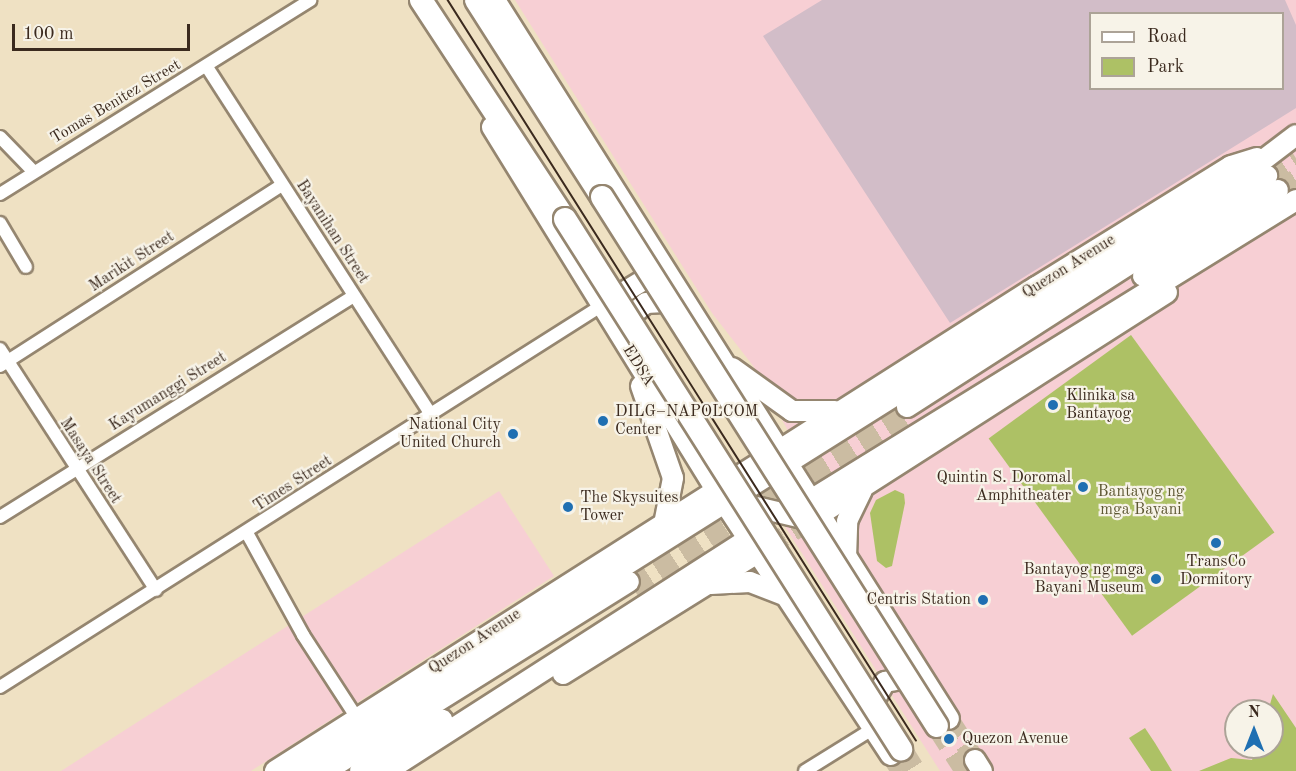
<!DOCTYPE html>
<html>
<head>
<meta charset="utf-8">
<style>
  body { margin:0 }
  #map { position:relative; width:1296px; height:771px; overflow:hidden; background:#efe1c3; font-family:"Old Standard TT",serif }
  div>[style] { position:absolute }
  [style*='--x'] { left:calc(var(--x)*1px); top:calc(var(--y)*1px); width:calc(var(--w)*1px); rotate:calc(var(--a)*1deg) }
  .built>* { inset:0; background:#f7cfd4 }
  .industrial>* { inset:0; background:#d2bdc8 }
  .green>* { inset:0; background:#adc165; transform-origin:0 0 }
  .primary-tunnel>* { height:20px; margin-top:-10px; transform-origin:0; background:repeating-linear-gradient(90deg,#cbbca2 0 20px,transparent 0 30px) }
  .highway-tunnel>* { height:22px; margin-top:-11px; transform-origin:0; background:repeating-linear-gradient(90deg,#cbbca2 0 22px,transparent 0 33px) }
  .roads { filter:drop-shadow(2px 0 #958670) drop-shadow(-2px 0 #958670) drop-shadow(0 2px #958670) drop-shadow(0 -2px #958670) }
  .street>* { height:12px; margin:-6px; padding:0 6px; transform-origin:6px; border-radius:6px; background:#fff }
  .primary>* { height:20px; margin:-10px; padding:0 10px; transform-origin:10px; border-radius:10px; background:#fff }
  .highway>* { height:22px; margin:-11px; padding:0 11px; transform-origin:11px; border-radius:11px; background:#fff }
  .tram>* { height:1.5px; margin:-0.75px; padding:0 0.75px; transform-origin:0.75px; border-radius:0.75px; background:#3b2a1e }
  .bridges { filter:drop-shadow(2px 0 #958670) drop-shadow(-2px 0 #958670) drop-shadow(0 2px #958670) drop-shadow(0 -2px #958670) }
  .highway-bridge>* { height:22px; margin:-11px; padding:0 11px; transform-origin:11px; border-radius:11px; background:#fff }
  .dots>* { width:16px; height:16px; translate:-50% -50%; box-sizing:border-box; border:3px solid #f7f3e8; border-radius:50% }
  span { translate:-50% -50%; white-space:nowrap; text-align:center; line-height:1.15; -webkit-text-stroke:4.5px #f7f3e8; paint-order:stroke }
  .street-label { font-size:16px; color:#3b2a1e }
  .poi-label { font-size:16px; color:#3b2a1e }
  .left { translate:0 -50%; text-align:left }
  .right { translate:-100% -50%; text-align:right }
  .park-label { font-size:16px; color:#5d5733 }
  .legend { position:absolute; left:1089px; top:12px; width:195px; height:78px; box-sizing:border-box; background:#f7f3e8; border:2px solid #aca397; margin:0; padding:8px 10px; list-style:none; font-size:18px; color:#3b2a1e }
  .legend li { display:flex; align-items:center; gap:12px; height:30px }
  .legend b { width:30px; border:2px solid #aca397 }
  .north { position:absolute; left:1224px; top:699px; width:60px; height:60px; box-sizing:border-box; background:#f7f3e8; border:2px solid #aca397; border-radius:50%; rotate:0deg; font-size:16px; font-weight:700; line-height:24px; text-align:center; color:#3b2a1e }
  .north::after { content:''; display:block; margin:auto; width:21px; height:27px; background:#1f6fb2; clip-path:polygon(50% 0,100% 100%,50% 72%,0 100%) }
  .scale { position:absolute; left:12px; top:24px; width:178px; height:27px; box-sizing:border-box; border:3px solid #3b2a1e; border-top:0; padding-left:8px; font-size:18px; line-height:21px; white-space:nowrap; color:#3b2a1e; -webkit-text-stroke:4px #f7f3e8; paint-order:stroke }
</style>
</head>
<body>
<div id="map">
  <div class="built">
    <div style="clip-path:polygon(evenodd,515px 0,1296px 0,1296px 771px,940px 771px,770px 503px,812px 476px,754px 367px,712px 313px,515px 0,1090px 14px,1282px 14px,1282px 88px,1090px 88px,1090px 14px,515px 0,1236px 711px,1272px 711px,1272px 747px,1236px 747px,1236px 711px)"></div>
    <div style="clip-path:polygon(499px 491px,554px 576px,251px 771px,61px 771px)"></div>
  </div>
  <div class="industrial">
    <div style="clip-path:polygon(evenodd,822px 0,1285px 0,1296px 25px,1296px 108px,950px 323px,763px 36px,822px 0,1090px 14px,1282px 14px,1282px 88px,1090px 88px,1090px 14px)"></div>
  </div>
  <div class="green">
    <div style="left:1131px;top:335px;width:244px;height:176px;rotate:54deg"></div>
    <div style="clip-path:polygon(895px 490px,904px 494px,905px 503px,892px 566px,886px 568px,877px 561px,870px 513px,876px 500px)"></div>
    <div style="clip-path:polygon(1273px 694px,1296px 728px,1296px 771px,1199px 771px,1231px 758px,1252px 760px,1257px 747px,1272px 747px,1268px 711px)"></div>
    <div style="clip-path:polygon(1145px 728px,1155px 743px,1172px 771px,1151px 771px,1129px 738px)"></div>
  </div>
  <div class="primary-tunnel">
    <div style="--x:1267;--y:176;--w:34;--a:-32"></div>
    <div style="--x:1278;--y:190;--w:21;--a:-31"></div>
    <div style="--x:790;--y:500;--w:148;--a:-32.6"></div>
    <div style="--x:767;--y:547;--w:46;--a:-31.6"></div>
    <div style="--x:629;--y:582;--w:328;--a:-32.2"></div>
    <div style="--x:638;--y:596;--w:138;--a:-32.3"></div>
    <div style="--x:949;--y:719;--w:49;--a:57.6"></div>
    <div style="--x:891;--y:755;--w:19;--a:58"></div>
  </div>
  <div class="highway-tunnel">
    <div style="--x:937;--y:726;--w:54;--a:57.2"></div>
    <div style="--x:901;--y:749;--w:26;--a:58"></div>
  </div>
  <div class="roads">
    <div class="street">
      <div style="--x:207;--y:67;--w:413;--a:57.2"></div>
      <div style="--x:0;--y:137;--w:47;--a:45.9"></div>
      <div style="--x:0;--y:194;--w:366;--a:-32"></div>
      <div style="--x:0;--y:223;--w:51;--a:59.4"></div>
      <div style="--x:0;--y:349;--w:287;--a:57.1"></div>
      <div style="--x:0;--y:366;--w:335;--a:-32.7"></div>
      <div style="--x:0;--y:517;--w:416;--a:-32"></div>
      <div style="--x:247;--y:533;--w:116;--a:61.2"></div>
      <div style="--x:303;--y:635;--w:99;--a:57"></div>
      <div style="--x:0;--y:687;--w:712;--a:-32.37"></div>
      <div style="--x:805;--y:771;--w:81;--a:-31.9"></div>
    </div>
    <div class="primary">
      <div style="--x:495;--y:0;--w:850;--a:57.73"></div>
      <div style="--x:492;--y:127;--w:441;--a:58.3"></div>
      <div style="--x:724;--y:502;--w:303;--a:56.6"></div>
      <div style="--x:1143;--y:276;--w:160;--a:-32.5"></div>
      <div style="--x:601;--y:306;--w:54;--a:-31.3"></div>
      <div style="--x:647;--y:278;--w:19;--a:-58"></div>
      <div style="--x:623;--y:333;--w:20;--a:-63"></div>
      <div style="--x:632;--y:315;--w:18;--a:-41"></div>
      <div style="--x:646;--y:303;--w:33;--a:-3"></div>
      <div style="--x:732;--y:368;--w:74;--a:35.6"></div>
      <div style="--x:792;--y:411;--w:43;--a:0"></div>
      <div style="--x:641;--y:386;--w:97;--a:70.8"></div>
      <div style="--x:673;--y:478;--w:42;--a:101"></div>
      <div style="--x:907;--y:407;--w:428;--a:-32.7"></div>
      <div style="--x:735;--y:502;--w:78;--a:13.3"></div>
      <div style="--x:801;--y:506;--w:582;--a:-31.72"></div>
      <div style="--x:808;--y:522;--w:426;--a:-32.6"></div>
      <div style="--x:846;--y:558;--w:37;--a:-88"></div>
      <div style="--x:847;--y:521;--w:34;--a:-64"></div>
      <div style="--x:711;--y:584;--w:39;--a:-3"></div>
      <div style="--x:750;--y:582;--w:36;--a:21"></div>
      <div style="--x:563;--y:674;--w:240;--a:-31.9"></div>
      <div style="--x:867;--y:713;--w:36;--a:-60"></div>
      <div style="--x:885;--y:682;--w:34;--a:-10"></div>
      <div style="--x:975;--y:760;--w:13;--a:58"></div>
      <div style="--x:275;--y:771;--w:902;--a:-32.46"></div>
      <div style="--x:1036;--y:287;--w:229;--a:-31.8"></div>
      <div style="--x:1231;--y:166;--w:27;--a:-17"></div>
      <div style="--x:299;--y:771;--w:1109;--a:-32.21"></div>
      <div style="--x:1237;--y:180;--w:74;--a:-37.3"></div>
      <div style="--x:326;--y:771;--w:357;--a:-32"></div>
      <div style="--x:360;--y:771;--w:97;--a:-31.9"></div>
      <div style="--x:387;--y:771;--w:441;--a:-32.7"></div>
    </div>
    <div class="highway">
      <div style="--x:421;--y:0;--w:262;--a:56.7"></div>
      <div style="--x:476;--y:0;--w:234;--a:57.4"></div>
    </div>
  </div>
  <div class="tram">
    <div style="--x:448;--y:0;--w:876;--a:57.69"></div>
  </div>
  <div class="bridges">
    <div class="highway-bridge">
      <div style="--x:602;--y:197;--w:626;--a:57.66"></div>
      <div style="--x:565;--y:219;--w:628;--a:57.63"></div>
    </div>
  </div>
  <div class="dots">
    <div style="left:1053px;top:405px;background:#1f6fb2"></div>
    <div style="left:603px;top:421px;background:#1f6fb2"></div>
    <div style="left:513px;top:434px;background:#1f6fb2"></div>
    <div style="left:1083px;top:487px;background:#1f6fb2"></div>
    <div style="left:568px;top:507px;background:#1f6fb2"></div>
    <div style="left:1216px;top:543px;background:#1f6fb2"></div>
    <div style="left:1156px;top:579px;background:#1f6fb2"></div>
    <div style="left:983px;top:600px;background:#1f6fb2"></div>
    <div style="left:949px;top:739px;background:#1f6fb2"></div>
  </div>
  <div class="street-label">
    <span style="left:116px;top:102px;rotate:-31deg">Tomas Benitez Street</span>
    <span style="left:332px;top:232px;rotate:57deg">Bayanihan Street</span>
    <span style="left:132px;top:262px;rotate:-33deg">Marikit Street</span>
    <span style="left:1069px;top:267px;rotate:-32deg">Quezon Avenue</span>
    <span style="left:638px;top:366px;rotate:58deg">EDSA</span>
    <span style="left:168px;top:392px;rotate:-32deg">Kayumanggi Street</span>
    <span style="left:90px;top:461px;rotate:57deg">Masaya Street</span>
    <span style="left:293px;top:484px;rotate:-33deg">Times Street</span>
    <span style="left:475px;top:642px;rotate:-33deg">Quezon Avenue</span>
  </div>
  <div class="poi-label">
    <span class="left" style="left:1066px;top:405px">Klinika sa<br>Bantayog</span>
    <span class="left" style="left:615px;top:421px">DILG–NAPOLCOM<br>Center</span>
    <span class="right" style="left:501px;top:434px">National City<br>United Church</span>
    <span class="right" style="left:1071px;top:487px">Quintin S. Doromal<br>Amphitheater</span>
    <span class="left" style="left:580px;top:507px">The Skysuites<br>Tower</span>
    <span style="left:1216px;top:571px">TransCo<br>Dormitory</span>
    <span class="right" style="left:1144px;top:579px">Bantayog ng mga<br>Bayani Museum</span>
    <span class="right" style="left:971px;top:600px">Centris Station</span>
    <span class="left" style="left:962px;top:739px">Quezon Avenue</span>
  </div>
  <div class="park-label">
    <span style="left:1141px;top:501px">Bantayog ng<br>mga Bayani</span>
  </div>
  <ul class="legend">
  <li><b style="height:8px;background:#fff"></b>Road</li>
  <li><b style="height:16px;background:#adc165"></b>Park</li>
  </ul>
  <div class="north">N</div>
  <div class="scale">100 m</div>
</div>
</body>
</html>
